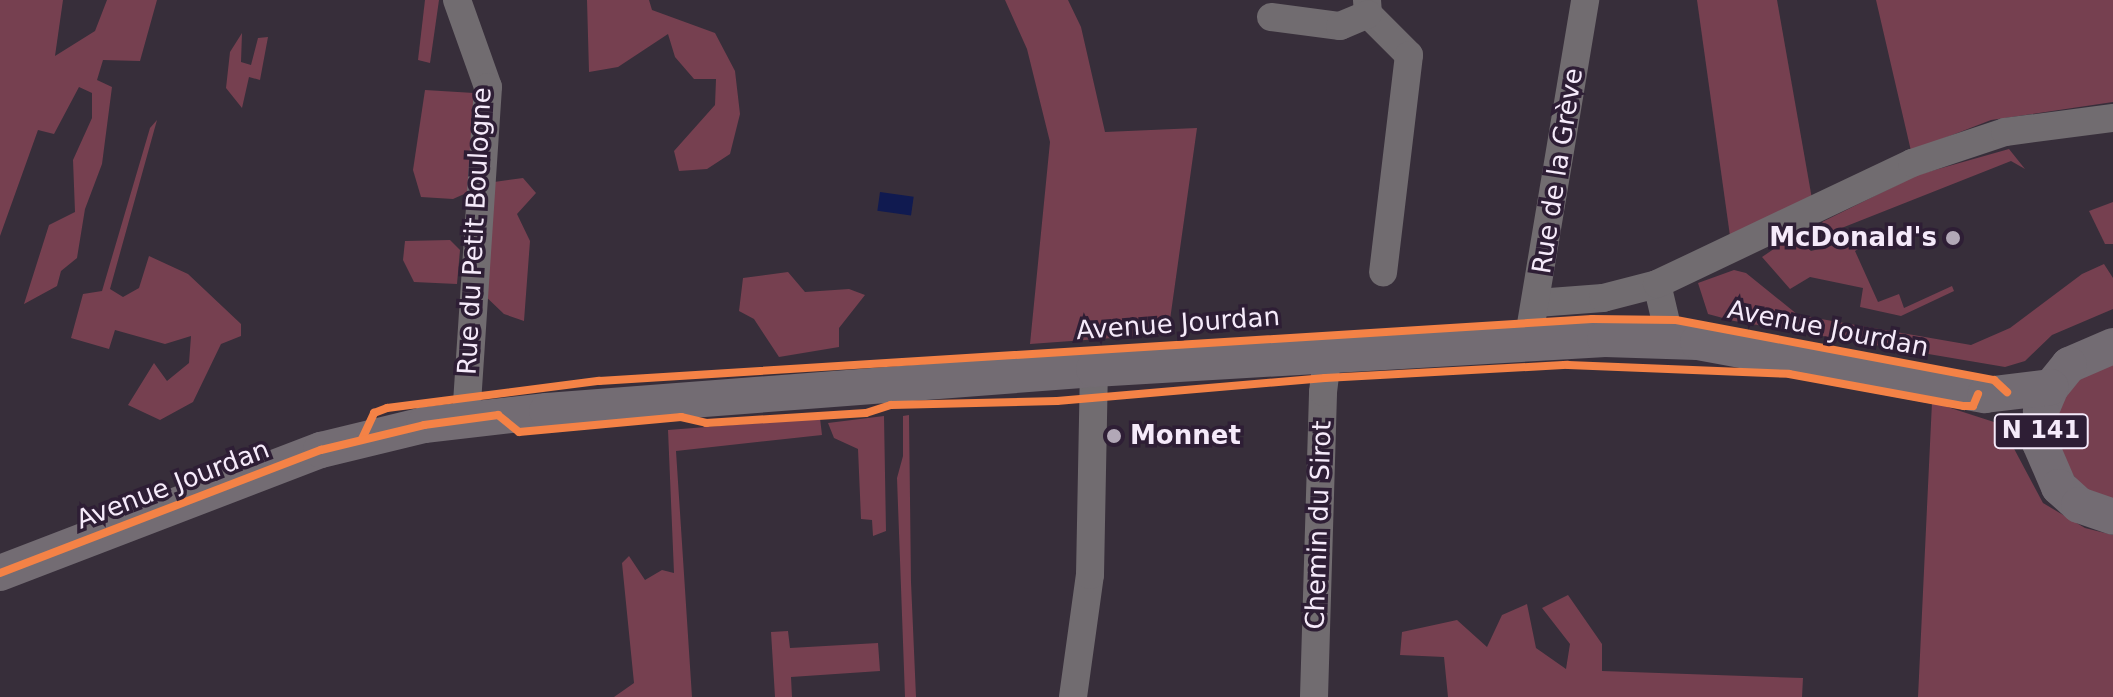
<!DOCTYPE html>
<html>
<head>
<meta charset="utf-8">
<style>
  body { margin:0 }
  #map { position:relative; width:2113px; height:697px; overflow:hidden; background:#372e3a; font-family:"DejaVu Sans",sans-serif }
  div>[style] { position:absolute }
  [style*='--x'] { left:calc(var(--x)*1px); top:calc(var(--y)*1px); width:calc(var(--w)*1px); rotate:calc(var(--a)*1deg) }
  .green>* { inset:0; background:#764050 }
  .water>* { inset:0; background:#101a50; transform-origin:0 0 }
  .minor>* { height:28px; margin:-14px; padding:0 14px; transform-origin:14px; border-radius:14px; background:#716c70 }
  .major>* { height:36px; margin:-18px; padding:0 18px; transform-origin:18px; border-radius:18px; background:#736c73 }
  .cycleway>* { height:8px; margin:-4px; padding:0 4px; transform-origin:4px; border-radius:4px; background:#f48246 }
  .dots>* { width:22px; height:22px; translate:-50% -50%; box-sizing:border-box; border:4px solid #2e1e35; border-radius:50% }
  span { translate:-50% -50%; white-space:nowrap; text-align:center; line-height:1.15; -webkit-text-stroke:7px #2e1e35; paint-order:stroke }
  .shield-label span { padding:2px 6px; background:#2e1e35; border:2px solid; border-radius:6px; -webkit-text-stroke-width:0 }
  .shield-label { font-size:24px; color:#f5eafa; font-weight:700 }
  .street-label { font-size:26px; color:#f5eafa }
  .poi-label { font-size:26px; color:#f5eafa; font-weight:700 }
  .right { translate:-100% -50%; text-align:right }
  .left { translate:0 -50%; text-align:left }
</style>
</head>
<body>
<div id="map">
  <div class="green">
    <div style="clip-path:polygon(0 0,63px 0,55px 56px,95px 31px,107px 0,157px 0,140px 61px,103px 60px,97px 80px,112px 87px,102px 164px,85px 209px,77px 258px,61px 271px,57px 286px,24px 304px,49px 225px,75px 212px,73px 160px,92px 118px,92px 93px,79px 87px,54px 134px,38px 130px,0 236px)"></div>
    <div style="clip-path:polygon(425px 0,439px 0,430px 63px,418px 60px)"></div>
    <div style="clip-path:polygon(587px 0,649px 0,652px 10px,715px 33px,735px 71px,740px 114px,730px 154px,707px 169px,679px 171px,674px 151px,715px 105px,716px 79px,694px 79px,675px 57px,668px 34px,618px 67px,589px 72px)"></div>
    <div style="clip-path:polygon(1005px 0,1068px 0,1081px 27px,1105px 132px,1197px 128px,1168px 334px,1030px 344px,1050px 142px,1027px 49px)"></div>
    <div style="clip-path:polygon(1697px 0,1777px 0,1812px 199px,1730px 236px)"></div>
    <div style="clip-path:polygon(1876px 0,2113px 0,2113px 102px,1991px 120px,1911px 151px)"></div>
    <div style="clip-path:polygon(242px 33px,241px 62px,251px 65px,258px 38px,268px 37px,260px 80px,249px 77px,242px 108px,226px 88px,230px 52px)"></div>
    <div style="clip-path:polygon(425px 90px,474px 93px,471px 191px,453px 199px,421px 197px,413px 170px)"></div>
    <div style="clip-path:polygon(157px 120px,110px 289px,123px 297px,139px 288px,149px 256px,188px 274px,241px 324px,241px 336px,221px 344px,193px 402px,160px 420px,128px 405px,154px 363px,167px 381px,189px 363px,191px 336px,165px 344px,115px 330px,109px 349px,71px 338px,83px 294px,102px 291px,150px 128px)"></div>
    <div style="clip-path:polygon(2009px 149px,2025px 169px,2011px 161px,1829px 233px,1822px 222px,1917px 175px)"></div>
    <div style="clip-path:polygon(523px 178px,536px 193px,517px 214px,530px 241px,524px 321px,504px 314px,481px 292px,487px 183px)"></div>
    <div style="clip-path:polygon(2113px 202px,2113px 244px,2105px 244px,2089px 211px)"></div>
    <div style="clip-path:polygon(1888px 231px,1855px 251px,1878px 302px,1899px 294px,1904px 308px,1952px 286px,1954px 291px,1901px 316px,1860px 307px,1863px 288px,1810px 277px,1790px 289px,1762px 257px,1793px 236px,1811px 251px)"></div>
    <div style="clip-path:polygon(450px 240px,460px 250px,457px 284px,414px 282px,403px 260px,405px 241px)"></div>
    <div style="clip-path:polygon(2104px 264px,2113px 278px,2113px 309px,2052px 335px,2025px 361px,2005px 367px,1734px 321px,1708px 314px,1698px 283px,1734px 270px,1746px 273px,1798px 315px,1971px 345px,2010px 328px,2082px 274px)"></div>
    <div style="clip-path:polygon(788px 272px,805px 292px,849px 289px,865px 295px,839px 328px,839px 347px,779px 357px,754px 319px,739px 311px,743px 278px)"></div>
    <div style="clip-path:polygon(2113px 356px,2113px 502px,2085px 490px,2057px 455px,2055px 410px,2064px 389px)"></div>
    <div style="clip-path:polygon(1932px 402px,1994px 422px,2011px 443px,2043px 503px,2085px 528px,2113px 535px,2113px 697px,1918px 697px)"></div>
    <div style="clip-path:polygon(909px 415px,911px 582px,916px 697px,905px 697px,897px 478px,903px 456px,903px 416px)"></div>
    <div style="clip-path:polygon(884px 416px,886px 531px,873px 536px,872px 520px,861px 519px,858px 449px,834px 438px,828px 423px)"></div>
    <div style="clip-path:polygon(820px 418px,822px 435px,676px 451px,692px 697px,614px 697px,634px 683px,622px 563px,629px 556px,645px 580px,662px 570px,674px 573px,668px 430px)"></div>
    <div style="clip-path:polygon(1568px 595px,1602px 644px,1602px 671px,1803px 678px,1802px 697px,1448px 697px,1444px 657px,1400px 655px,1402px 632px,1457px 620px,1487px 647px,1502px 615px,1527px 604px,1536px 648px,1566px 669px,1570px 644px,1542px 608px)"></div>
    <div style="clip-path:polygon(788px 631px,790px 648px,878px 643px,880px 671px,791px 677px,792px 697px,775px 697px,771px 632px)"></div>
  </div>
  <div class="water">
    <div style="left:880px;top:192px;width:34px;height:19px;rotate:8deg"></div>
  </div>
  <div class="minor">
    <div style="--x:457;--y:0;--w:92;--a:70.4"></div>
    <div style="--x:488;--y:87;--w:333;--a:93.8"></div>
    <div style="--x:1367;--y:0;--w:14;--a:86"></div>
    <div style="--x:1368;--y:14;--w:58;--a:45"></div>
    <div style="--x:1409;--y:55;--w:219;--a:96.8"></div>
    <div style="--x:1271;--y:17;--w:70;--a:7.4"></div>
    <div style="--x:1340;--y:26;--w:30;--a:-23"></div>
    <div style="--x:1657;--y:284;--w:57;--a:76.7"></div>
    <div style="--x:1537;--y:303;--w:66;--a:-4.3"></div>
    <div style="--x:1603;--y:298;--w:56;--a:-14.5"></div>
    <div style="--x:1657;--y:284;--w:282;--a:-25.4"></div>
    <div style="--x:1912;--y:163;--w:98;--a:-18.4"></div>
    <div style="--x:2005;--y:132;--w:109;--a:-7.4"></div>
    <div style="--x:1528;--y:342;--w:347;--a:-80.5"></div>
    <div style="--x:1073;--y:697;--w:123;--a:-82.1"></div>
    <div style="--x:1090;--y:575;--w:206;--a:-88.9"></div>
    <div style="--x:1314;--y:697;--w:305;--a:-88.3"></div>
    <div style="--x:1323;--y:392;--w:38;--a:-83"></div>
  </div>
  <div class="major">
    <div style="--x:2113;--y:346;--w:48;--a:156.6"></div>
    <div style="--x:2069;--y:365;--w:28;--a:129"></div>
    <div style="--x:2051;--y:387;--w:26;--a:113"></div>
    <div style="--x:2041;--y:411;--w:32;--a:92"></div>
    <div style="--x:2040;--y:443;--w:48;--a:66.6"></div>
    <div style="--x:2059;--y:487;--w:27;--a:42"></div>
    <div style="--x:2079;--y:505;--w:36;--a:19"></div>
    <div style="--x:0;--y:573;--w:344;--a:-21"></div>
    <div style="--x:321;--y:450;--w:106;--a:-13.6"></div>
    <div style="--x:424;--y:425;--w:124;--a:-6.5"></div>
    <div style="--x:547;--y:411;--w:549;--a:-4.39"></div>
    <div style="--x:1094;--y:369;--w:512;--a:-3.36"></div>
    <div style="--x:1605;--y:339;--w:93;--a:1.8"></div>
    <div style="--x:1698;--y:342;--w:292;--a:10.5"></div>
    <div style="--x:1985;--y:395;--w:66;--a:-6.9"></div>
  </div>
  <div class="cycleway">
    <div style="--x:362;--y:439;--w:29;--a:-65"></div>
    <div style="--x:374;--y:413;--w:14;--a:-21"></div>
    <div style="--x:387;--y:408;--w:214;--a:-7.3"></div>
    <div style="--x:599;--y:381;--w:995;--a:-3.57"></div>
    <div style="--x:1592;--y:319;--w:84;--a:0.7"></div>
    <div style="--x:1676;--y:320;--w:324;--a:10.7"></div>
    <div style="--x:1994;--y:380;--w:18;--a:43"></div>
    <div style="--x:0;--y:573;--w:344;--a:-21"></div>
    <div style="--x:321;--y:450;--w:106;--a:-13.6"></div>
    <div style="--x:424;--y:425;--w:75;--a:-7.7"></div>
    <div style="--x:498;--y:415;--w:27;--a:39"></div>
    <div style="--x:519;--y:432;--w:163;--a:-5.3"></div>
    <div style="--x:681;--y:417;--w:26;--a:13"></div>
    <div style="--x:706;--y:423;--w:160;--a:-3.6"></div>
    <div style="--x:866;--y:413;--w:26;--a:-18"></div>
    <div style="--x:891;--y:405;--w:166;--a:-1.4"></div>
    <div style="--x:1057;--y:401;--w:269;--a:-4.9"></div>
    <div style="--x:1325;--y:378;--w:243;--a:-3.1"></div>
    <div style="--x:1568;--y:365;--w:221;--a:2.3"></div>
    <div style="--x:1789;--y:374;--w:178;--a:10.4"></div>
    <div style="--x:1964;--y:406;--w:9;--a:0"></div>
    <div style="--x:1973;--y:406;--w:13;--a:-67"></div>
  </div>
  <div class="dots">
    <div style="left:1953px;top:238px;background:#b2a8b7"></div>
    <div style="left:1114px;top:436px;background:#b2a8b7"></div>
  </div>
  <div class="shield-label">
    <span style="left:2041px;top:431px">N 141</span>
  </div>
  <div class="street-label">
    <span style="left:1558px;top:171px;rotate:-81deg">Rue de la Grève</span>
    <span style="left:475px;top:231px;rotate:-87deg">Rue du Petit Boulogne</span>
    <span style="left:1178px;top:324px;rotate:-4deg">Avenue Jourdan</span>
    <span style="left:1828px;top:329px;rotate:11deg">Avenue Jourdan</span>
    <span style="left:173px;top:485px;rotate:-21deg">Avenue Jourdan</span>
    <span style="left:1319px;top:525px;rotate:-88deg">Chemin du Sirot</span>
  </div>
  <div class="poi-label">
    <span class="right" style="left:1937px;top:238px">McDonald's</span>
    <span class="left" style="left:1130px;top:436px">Monnet</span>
  </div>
</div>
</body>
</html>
